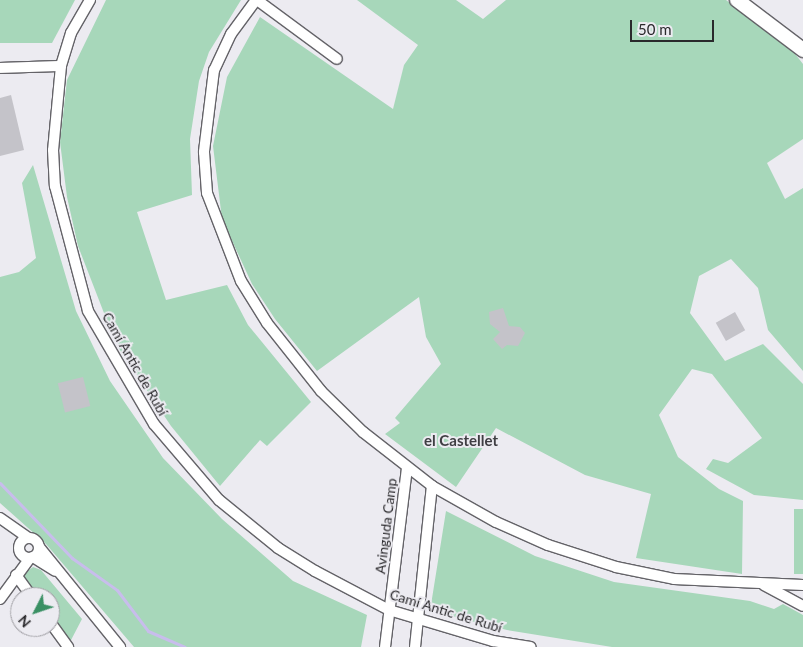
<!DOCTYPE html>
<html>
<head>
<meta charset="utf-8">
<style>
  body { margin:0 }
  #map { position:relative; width:803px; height:647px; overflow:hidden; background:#ecebf1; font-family:Lato,sans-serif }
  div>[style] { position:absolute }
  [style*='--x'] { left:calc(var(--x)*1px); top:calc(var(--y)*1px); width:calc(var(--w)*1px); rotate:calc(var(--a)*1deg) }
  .green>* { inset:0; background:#a7d7ba; transform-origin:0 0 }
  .stream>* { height:3px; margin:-1.5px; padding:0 1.5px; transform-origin:1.5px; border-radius:1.5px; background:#c8bdec }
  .building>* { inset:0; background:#c4c3c9; transform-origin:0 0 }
  .roads { filter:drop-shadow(1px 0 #646368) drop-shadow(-1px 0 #646368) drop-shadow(0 1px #646368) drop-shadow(0 -1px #646368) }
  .minor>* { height:10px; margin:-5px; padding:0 5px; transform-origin:5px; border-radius:5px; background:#fff }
  .minor>.ring { margin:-5px; padding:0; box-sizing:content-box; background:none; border:10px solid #fff; border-radius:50% }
  .secondary>* { height:14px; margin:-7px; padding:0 7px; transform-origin:7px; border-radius:7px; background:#fff }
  span { translate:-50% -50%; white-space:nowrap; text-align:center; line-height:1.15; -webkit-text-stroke:4px #ecebf1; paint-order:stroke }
  .street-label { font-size:14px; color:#2a292c }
  .neighbourhood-label { font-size:15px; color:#3f3e43; font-weight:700 }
  .north { position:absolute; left:10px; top:587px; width:50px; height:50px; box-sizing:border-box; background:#ecebf1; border:1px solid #9e9da2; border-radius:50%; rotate:229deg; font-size:14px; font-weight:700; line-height:20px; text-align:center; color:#2a292c }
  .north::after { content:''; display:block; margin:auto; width:18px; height:22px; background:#3a9064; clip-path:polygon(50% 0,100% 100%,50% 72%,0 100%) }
  .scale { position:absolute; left:630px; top:20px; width:84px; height:22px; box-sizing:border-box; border:2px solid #2a292c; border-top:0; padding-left:6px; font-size:15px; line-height:18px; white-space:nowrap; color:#2a292c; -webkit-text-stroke:4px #ecebf1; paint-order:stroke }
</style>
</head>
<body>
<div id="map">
  <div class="green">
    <div style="clip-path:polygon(0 0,75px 0,52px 43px,0 43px)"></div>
    <div style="clip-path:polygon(106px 0,241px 0,209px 52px,199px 81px,190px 139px,192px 195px,137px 212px,166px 300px,227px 285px,248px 325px,311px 402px,267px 446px,260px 440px,220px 486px,171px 426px,116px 344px,78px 246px,67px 197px,60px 142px,67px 80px)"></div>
    <div style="clip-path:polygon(357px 0,456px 0,483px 19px,506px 0,726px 0,792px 50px,803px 64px,803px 139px,767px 163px,785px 199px,803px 188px,803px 371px,768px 330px,758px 288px,731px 259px,699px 276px,690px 313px,725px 361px,763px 344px,803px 384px,803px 500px,754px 495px,706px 469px,713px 459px,728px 463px,762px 438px,712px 374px,692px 369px,659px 415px,678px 457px,719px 489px,743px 501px,742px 574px,636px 558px,651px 494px,585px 475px,496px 428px,456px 487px,385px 434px,400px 423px,395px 418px,441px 364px,426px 337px,419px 297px,317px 371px,275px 319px,252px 284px,222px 219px,213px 146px,227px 77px,260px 17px,393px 109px,404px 65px,418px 45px)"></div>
    <div style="clip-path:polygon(33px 165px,76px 311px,110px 381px,163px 458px,222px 519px,293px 581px,367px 615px,361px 647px,134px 647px,46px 544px,0 503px,0 277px,19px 272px,36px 258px,22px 183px)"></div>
    <div style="left:794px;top:509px;width:9px;height:65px"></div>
    <div style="clip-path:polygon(446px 511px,535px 556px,614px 582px,750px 601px,774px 609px,783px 604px,803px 615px,803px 647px,612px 647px,507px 630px,430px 611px)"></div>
    <div style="clip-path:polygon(33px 567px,41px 570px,82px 619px,70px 642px,50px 615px,50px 597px,37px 597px,25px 580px,25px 573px)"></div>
  </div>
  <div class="stream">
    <div style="--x:0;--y:483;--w:104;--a:46.2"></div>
    <div style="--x:72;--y:558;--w:55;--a:35.4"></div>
    <div style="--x:117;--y:590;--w:51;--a:52.9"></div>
    <div style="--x:148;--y:631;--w:40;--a:23.4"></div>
  </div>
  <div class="building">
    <div style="clip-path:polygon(11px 95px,24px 150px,0 156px,0 98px)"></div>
    <div style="clip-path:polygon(503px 308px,509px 326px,520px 327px,525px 333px,518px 346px,507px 345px,502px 349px,493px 339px,500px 332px,490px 324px,489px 312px)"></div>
    <div style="left:735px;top:312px;width:21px;height:22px;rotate:61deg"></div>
    <div style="left:83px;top:377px;width:30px;height:26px;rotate:76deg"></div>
  </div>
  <div class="roads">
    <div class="minor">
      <div style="--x:90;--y:0;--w:38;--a:120"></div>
      <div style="--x:71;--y:33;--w:34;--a:107"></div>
      <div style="--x:61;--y:66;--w:84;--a:95.4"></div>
      <div style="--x:53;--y:150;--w:36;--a:87"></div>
      <div style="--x:55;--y:186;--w:129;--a:75.2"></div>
      <div style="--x:88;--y:311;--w:131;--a:59.7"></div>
      <div style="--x:154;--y:424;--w:100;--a:49.5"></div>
      <div style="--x:219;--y:500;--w:76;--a:39.1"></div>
      <div style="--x:278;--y:548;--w:44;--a:31.9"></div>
      <div style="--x:315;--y:571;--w:84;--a:27.8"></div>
      <div style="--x:389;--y:610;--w:109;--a:16.6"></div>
      <div style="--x:493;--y:641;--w:38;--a:9"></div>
      <div style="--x:256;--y:0;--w:42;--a:126.3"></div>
      <div style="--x:231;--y:34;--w:40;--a:115"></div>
      <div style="--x:214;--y:70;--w:83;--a:97"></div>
      <div style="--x:204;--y:152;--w:41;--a:85.8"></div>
      <div style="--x:207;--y:193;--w:94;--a:68.9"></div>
      <div style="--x:241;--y:281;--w:49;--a:58.2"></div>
      <div style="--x:267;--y:323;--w:87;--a:51.5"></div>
      <div style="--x:321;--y:391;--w:59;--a:44.3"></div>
      <div style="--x:363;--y:432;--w:88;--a:38"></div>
      <div style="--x:432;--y:486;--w:73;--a:29.4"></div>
      <div style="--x:496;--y:522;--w:57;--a:23.9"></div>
      <div style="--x:548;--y:545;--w:71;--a:17.9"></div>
      <div style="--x:616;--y:567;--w:59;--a:11.7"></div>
      <div style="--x:674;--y:579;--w:129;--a:2.7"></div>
      <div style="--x:257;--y:0;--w:99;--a:36.4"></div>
      <div style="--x:0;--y:68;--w:61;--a:-1.9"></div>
      <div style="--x:0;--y:518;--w:35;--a:35"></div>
      <div class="ring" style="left:19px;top:538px;width:10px;height:10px"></div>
      <div style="--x:39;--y:547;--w:129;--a:51"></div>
      <div style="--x:33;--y:557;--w:26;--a:32"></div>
      <div style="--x:16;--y:575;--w:27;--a:54"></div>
      <div style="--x:764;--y:585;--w:44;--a:28.3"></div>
      <div style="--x:0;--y:599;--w:51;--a:-53.8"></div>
      <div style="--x:50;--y:622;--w:31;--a:54"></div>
      <div style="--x:385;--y:647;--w:179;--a:-83"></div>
      <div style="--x:415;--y:647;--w:162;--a:-84"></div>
    </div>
    <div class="secondary">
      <div style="--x:737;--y:0;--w:83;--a:37.1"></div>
    </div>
  </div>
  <div class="street-label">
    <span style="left:135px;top:364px;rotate:60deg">Camí Antic de Rubí</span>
    <span style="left:386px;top:526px;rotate:-83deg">Avinguda Camp</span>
    <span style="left:446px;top:611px;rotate:17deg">Camí Antic de Rubí</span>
  </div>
  <div class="neighbourhood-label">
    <span style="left:461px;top:441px">el Castellet</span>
  </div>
  <div class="north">N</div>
  <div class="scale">50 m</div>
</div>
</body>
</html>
